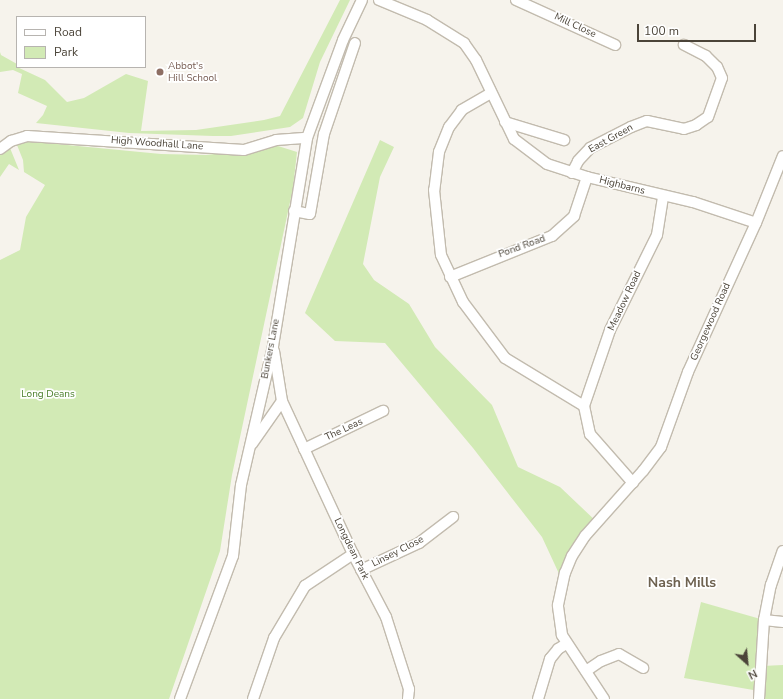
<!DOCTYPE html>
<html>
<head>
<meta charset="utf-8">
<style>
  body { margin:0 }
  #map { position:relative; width:783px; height:699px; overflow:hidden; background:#f6f3ec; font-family:"Nunito Sans",sans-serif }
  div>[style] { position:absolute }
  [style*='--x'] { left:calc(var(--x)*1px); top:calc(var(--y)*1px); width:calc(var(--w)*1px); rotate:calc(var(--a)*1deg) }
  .green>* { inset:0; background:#d2eab5 }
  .roads { filter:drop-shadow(1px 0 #c2bbae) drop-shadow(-1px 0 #c2bbae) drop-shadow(0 1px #c2bbae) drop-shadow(0 -1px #c2bbae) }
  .minor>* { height:10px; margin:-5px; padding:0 5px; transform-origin:5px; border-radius:5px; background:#fff }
  .dots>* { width:11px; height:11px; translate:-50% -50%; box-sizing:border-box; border:2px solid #fff; border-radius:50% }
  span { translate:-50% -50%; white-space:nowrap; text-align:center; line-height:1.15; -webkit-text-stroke:3.5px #fff; paint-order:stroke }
  .street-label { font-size:10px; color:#4b4439 }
  .education-label { font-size:10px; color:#785e54 }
  .left { translate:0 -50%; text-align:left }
  .park-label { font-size:10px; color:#4a7f2a }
  .district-label { font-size:14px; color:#6e6250; font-weight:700 }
  .legend { position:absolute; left:16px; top:16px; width:130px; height:52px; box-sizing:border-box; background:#fff; border:1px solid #b7b4b0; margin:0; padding:5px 7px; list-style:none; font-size:12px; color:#4b4439 }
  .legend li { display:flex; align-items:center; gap:8px; height:20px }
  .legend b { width:20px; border:1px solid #b7b4b0 }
  .north { position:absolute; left:727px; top:643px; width:40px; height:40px; -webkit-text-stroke:3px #fff; paint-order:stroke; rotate:153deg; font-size:11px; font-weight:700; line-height:16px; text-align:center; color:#4b4439 }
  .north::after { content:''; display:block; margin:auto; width:14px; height:18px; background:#4b4439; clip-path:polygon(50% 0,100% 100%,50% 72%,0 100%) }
  .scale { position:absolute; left:637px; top:24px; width:119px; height:18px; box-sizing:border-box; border:2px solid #4b4439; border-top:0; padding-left:5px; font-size:12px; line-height:14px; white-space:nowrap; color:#4b4439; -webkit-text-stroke:3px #fff; paint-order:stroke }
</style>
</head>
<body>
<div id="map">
  <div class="green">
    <div style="clip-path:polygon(340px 0,350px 0,320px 62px,303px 118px,290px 127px,231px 136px,213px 136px,129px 133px,36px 123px,43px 115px,47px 106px,18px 93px,22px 74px,13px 70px,0 72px,0 52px,1px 55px,17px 64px,17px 67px,45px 80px,67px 102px,84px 98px,126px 74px,148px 81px,141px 131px,196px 130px,264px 120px,280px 116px)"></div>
    <div style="clip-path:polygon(15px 140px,161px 154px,206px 155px,278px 146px,297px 152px,293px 188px,232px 475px,220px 551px,169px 699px,0 699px,0 260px,20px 250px,26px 217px,45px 185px,24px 172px,23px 160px)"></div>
    <div style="clip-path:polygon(380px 140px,394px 147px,380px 177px,363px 264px,374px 280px,409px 304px,435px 347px,492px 405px,518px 467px,560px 487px,599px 524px,561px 578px,542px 537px,473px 448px,385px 343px,335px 341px,305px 313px)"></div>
    <div style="clip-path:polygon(10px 148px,19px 170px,9px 164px,0 177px,0 155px)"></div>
    <div style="clip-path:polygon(701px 602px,764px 620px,760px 666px,783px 665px,783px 699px,759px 699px,759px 691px,684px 678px)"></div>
  </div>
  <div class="roads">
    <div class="minor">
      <div style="--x:379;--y:0;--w:52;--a:22.6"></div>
      <div style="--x:427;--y:20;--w:44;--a:31.9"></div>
      <div style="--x:464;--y:43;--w:21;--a:55"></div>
      <div style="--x:476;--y:60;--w:88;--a:64.3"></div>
      <div style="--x:514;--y:139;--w:41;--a:37.1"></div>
      <div style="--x:547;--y:164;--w:42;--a:18"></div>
      <div style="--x:587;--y:177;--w:109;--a:13.3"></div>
      <div style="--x:693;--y:202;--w:66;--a:18.4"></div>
      <div style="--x:516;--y:0;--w:109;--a:24.4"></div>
      <div style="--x:491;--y:93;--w:34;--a:150"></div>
      <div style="--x:462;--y:110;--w:21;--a:127"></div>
      <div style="--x:449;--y:127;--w:27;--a:112"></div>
      <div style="--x:439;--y:152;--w:38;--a:97"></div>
      <div style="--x:434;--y:190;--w:65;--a:83.9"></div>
      <div style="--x:441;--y:255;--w:52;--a:64.9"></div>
      <div style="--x:463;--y:302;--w:70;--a:53.1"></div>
      <div style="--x:505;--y:358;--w:92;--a:31.3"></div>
      <div style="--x:584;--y:406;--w:29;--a:78"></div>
      <div style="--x:590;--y:434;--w:65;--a:48.7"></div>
      <div style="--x:505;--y:122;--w:62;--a:17"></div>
      <div style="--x:0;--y:149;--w:14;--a:-36"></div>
      <div style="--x:11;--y:141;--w:17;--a:-17"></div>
      <div style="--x:27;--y:136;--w:217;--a:3.7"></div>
      <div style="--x:244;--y:150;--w:34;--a:-17"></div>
      <div style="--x:276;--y:140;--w:31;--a:-4"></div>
      <div style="--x:572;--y:173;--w:13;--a:-63"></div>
      <div style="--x:578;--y:161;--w:18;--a:-47"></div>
      <div style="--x:590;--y:148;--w:46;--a:-27.1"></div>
      <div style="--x:631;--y:127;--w:17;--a:-21"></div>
      <div style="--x:647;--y:121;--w:38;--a:12"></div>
      <div style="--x:684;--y:129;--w:13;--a:-18"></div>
      <div style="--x:696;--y:125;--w:14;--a:-34"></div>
      <div style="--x:708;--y:117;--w:41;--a:-70.3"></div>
      <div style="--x:722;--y:78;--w:12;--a:-114"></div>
      <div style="--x:717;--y:67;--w:16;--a:-135"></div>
      <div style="--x:706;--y:56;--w:25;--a:-153"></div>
      <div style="--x:294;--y:211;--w:16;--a:11"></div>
      <div style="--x:310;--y:214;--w:81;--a:-80.1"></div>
      <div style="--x:324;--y:134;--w:96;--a:-71.2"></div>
      <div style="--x:450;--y:277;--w:110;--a:-21.9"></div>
      <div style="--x:552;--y:236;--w:30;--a:-42"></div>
      <div style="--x:574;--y:216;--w:41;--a:-71.6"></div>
      <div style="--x:274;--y:351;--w:51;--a:80.9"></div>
      <div style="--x:282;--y:401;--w:169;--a:65.1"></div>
      <div style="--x:353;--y:554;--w:71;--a:62.4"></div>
      <div style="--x:386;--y:617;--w:76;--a:72.3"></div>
      <div style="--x:409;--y:689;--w:10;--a:96"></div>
      <div style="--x:584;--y:406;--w:80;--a:-71.1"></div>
      <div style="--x:610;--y:330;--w:106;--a:-63.7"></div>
      <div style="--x:657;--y:235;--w:39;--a:-81"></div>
      <div style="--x:252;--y:444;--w:52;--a:-55.1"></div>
      <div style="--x:304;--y:449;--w:88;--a:-25.7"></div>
      <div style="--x:361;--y:570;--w:64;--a:-25"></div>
      <div style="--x:419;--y:543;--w:43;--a:-37.4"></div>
      <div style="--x:764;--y:620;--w:19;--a:6"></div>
      <div style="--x:586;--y:671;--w:18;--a:-34"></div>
      <div style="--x:601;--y:661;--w:19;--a:-21"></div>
      <div style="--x:619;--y:654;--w:28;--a:30"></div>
      <div style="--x:180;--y:699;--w:153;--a:-69.7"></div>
      <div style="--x:233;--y:556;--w:71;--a:-83.6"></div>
      <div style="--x:241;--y:485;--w:143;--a:-77"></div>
      <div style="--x:273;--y:346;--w:211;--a:-80.7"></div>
      <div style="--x:307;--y:138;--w:104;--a:-69.8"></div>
      <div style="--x:343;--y:40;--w:44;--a:-64.6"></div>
      <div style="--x:253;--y:699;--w:65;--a:-71"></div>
      <div style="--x:274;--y:638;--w:61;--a:-59.2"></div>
      <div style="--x:305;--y:586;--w:58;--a:-33.7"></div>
      <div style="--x:538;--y:699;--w:42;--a:-73.3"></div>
      <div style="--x:550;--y:659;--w:13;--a:-51"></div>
      <div style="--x:558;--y:649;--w:9;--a:-32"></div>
      <div style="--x:604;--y:699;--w:77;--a:-123.3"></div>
      <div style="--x:562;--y:635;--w:30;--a:-98"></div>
      <div style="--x:558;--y:605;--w:33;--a:-78"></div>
      <div style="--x:565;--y:573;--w:18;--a:-68"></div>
      <div style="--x:572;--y:556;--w:24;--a:-57"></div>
      <div style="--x:585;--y:536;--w:87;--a:-48.3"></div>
      <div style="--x:643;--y:471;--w:30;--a:-53"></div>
      <div style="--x:661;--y:447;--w:80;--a:-70.2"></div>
      <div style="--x:688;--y:372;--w:164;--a:-65.5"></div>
      <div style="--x:756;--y:223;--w:72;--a:-68.1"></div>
      <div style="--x:759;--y:699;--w:79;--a:-86.4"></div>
      <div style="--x:764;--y:620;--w:36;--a:-79"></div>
      <div style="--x:771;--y:585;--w:36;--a:-71"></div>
    </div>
  </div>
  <div class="dots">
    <div style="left:160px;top:72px;background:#8d6e63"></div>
  </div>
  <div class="street-label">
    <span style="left:575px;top:26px;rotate:25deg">Mill Close</span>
    <span style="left:611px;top:139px;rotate:-29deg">East Green</span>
    <span style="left:157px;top:144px;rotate:4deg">High Woodhall Lane</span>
    <span style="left:622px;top:186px;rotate:14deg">Highbarns</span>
    <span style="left:522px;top:247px;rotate:-20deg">Pond Road</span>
    <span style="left:625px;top:301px;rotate:-65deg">Meadow Road</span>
    <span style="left:711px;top:322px;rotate:-66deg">Georgewood Road</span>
    <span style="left:271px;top:349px;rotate:-79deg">Bunkers Lane</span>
    <span style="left:344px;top:430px;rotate:-25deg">The Leas</span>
    <span style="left:351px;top:549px;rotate:64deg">Longdean Park</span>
    <span style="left:398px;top:552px;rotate:-27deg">Linsey Close</span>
  </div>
  <div class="education-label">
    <span class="left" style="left:168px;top:72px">Abbot's<br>Hill School</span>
  </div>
  <div class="park-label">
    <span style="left:48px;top:395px">Long Deans</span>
  </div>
  <div class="district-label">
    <span style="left:682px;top:583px">Nash Mills</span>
  </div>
  <ul class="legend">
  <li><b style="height:5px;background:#fff"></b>Road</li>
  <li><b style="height:11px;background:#d2eab5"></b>Park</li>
  </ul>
  <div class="north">N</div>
  <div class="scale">100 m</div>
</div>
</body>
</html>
